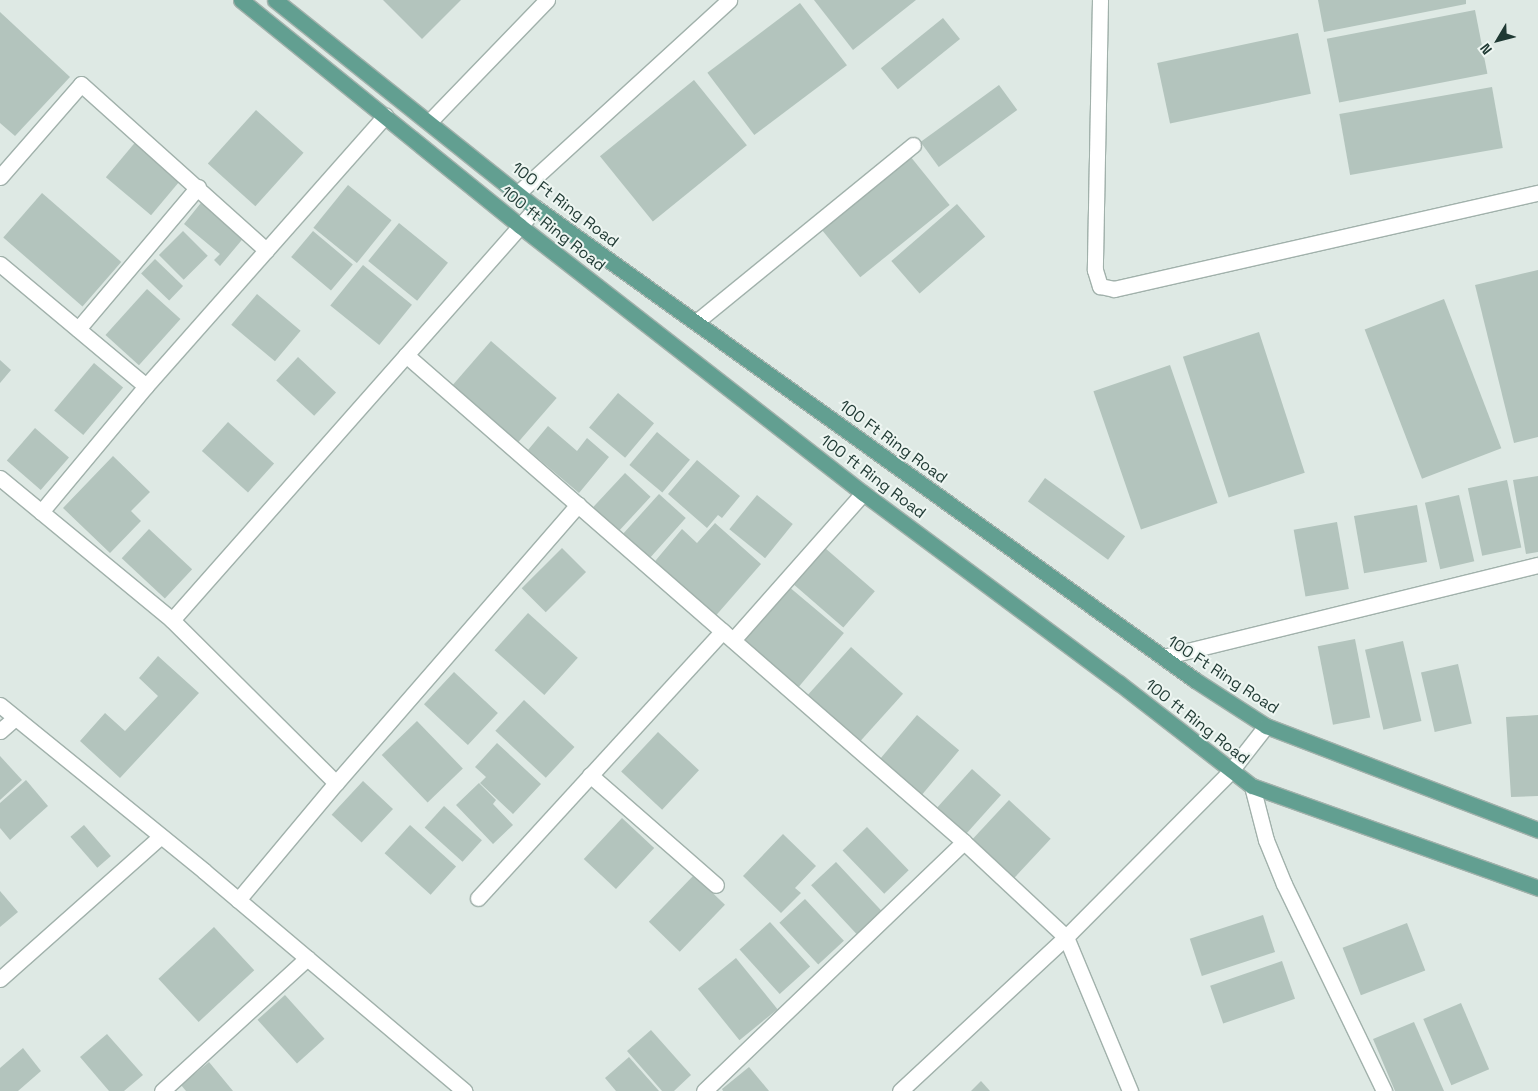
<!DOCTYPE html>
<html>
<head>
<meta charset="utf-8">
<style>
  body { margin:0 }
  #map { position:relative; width:1538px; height:1091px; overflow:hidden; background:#dee9e4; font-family:"Space Grotesk",sans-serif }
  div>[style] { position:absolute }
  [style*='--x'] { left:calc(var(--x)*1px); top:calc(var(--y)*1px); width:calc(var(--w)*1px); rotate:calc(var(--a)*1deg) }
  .building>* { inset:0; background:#b3c4bd; transform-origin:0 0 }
  .roads { filter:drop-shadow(1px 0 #a1b1ab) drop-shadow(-1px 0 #a1b1ab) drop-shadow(0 1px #a1b1ab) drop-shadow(0 -1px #a1b1ab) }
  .minor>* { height:15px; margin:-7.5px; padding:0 7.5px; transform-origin:7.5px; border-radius:7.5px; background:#fff }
  .major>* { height:15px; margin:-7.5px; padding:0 7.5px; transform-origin:7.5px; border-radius:7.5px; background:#629f91 }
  span { translate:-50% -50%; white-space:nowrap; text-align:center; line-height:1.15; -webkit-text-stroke:4px #eef6f2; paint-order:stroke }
  .street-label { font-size:16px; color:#1f3933 }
  .north { position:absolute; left:1473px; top:15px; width:50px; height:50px; -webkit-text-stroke:4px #eef6f2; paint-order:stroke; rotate:233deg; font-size:14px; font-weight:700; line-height:20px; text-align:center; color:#1f3933 }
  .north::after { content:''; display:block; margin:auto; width:18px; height:22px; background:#1f3933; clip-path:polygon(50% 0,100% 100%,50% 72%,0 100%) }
</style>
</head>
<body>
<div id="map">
  <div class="building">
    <div style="clip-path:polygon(383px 0,461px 0,422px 39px)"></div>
    <div style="clip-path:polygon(814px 0,916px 0,853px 50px)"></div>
    <div style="clip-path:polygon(1318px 0,1466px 0,1466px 4px,1324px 32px)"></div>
    <div style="left:800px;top:3px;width:78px;height:116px;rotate:53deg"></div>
    <div style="left:1475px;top:10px;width:65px;height:151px;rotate:79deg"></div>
    <div style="clip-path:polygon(0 12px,70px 77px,15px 136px,0 123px)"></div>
    <div style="left:943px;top:18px;width:27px;height:80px;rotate:51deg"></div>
    <div style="left:1298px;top:33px;width:62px;height:144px;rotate:78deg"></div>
    <div style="left:694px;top:80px;width:84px;height:121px;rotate:51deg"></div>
    <div style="left:999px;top:85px;width:31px;height:97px;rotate:54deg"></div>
    <div style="left:1492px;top:87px;width:62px;height:155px;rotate:80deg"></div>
    <div style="left:256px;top:110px;width:64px;height:72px;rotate:42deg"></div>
    <div style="left:138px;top:139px;width:59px;height:50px;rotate:40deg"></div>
    <div style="left:910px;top:156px;width:63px;height:115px;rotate:51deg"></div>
    <div style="left:348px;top:185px;width:56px;height:55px;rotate:39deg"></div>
    <div style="left:42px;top:193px;width:105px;height:59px;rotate:41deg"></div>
    <div style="clip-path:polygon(204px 199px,246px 235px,220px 266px,214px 260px,220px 254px,184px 224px)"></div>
    <div style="left:957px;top:204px;width:43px;height:87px;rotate:49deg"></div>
    <div style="left:399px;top:223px;width:63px;height:49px;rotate:39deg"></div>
    <div style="left:183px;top:231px;width:35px;height:34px;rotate:45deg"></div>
    <div style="left:313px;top:231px;width:52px;height:34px;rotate:40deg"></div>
    <div style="left:155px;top:259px;width:39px;height:20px;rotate:44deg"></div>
    <div style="left:363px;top:265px;width:63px;height:52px;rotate:39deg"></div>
    <div style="clip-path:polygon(1538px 270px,1538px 437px,1514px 443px,1475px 285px)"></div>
    <div style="left:147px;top:289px;width:45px;height:62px;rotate:42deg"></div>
    <div style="left:257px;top:294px;width:57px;height:40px;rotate:40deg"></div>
    <div style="left:1444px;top:299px;width:160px;height:85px;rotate:69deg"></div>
    <div style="left:1259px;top:332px;width:148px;height:80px;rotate:72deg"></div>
    <div style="left:491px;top:341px;width:87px;height:62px;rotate:41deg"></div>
    <div style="left:298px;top:357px;width:52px;height:32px;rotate:43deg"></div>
    <div style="clip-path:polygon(0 360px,11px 370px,0 383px)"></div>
    <div style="left:94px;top:363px;width:38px;height:62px;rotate:40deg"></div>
    <div style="left:1170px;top:365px;width:146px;height:81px;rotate:71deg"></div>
    <div style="left:618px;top:393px;width:47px;height:45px;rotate:40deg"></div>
    <div style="left:228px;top:422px;width:62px;height:39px;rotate:42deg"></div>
    <div style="clip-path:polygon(548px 426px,577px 451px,587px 438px,609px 457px,579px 493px,528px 450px)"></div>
    <div style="left:35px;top:428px;width:45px;height:43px;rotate:41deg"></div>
    <div style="left:657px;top:432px;width:43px;height:43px;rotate:40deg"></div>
    <div style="clip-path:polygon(113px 456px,150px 492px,131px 511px,141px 521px,110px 553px,63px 508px)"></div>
    <div style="clip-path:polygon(697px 460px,740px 496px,722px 518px,718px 515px,707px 528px,668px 494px)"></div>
    <div style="left:625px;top:473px;width:35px;height:51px;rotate:43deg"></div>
    <div style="clip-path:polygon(1538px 476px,1538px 552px,1526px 554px,1513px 480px)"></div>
    <div style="left:1045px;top:478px;width:99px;height:29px;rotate:36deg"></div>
    <div style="left:1507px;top:480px;width:69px;height:40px;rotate:78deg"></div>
    <div style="left:659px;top:494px;width:36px;height:59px;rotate:42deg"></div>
    <div style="left:757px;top:495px;width:46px;height:44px;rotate:39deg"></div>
    <div style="left:1459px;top:495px;width:68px;height:35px;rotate:77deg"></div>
    <div style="left:1417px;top:505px;width:58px;height:64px;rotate:80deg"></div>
    <div style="left:1337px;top:522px;width:68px;height:44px;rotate:80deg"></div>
    <div style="clip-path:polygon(715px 523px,761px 564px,712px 620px,651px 566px,682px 529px,697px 543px)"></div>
    <div style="left:149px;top:529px;width:59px;height:40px;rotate:43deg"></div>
    <div style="left:562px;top:548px;width:34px;height:57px;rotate:45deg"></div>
    <div style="left:825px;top:548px;width:66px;height:48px;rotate:41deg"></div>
    <div style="left:788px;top:586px;width:73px;height:75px;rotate:40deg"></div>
    <div style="left:528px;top:613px;width:67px;height:50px;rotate:42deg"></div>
    <div style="left:1355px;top:639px;width:80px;height:38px;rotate:79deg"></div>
    <div style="left:1403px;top:641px;width:82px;height:39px;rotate:77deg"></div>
    <div style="left:851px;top:647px;width:70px;height:70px;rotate:42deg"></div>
    <div style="clip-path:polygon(158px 656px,199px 693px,120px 778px,80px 741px,105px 713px,125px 731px,158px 696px,139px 678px)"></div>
    <div style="left:1458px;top:664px;width:61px;height:38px;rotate:77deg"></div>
    <div style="left:454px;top:672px;width:60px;height:44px;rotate:43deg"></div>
    <div style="left:524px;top:700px;width:69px;height:42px;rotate:43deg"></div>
    <div style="left:917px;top:715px;width:55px;height:64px;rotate:40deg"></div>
    <div style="clip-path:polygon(1538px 715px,1538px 796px,1511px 797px,1506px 717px)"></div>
    <div style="left:417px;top:721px;width:66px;height:49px;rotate:46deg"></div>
    <div style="left:658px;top:732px;width:56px;height:54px;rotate:43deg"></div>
    <div style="clip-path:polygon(497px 743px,541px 784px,513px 814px,480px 783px,486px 777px,475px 767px)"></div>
    <div style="clip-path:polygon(0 756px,22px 780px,0 800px)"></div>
    <div style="left:972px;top:769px;width:39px;height:58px;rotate:42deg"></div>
    <div style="clip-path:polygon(26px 780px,48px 806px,10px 840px,0 828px,0 803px)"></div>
    <div style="left:363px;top:781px;width:41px;height:46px;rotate:43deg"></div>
    <div style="clip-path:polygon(479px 783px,496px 800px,493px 804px,513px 825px,493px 844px,456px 805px)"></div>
    <div style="left:1009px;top:800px;width:57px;height:58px;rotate:43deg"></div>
    <div style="left:444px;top:806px;width:51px;height:29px;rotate:42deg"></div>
    <div style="left:622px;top:818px;width:44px;height:56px;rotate:43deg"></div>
    <div style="left:84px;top:825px;width:41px;height:18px;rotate:49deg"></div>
    <div style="left:410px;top:825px;width:62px;height:38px;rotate:42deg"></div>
    <div style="left:867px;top:827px;width:60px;height:34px;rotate:46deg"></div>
    <div style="clip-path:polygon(783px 834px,816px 866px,795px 888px,801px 893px,781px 913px,743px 876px)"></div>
    <div style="left:836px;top:862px;width:69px;height:34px;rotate:47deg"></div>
    <div style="left:694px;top:875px;width:43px;height:65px;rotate:44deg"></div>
    <div style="clip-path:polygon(0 891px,18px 912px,0 927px)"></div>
    <div style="left:805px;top:899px;width:57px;height:35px;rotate:47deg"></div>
    <div style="left:1263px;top:915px;width:39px;height:77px;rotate:72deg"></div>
    <div style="left:770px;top:922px;width:60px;height:41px;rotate:48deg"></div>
    <div style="left:1407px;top:923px;width:51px;height:69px;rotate:69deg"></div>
    <div style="left:214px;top:927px;width:59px;height:76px;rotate:47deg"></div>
    <div style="left:736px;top:958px;width:66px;height:49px;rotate:51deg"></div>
    <div style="left:1282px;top:961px;width:40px;height:76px;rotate:71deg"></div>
    <div style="left:285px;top:995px;width:59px;height:37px;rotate:48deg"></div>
    <div style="left:1461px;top:1003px;width:72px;height:41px;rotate:67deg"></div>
    <div style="clip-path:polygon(1414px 1022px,1444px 1091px,1395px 1091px,1373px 1039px)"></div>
    <div style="clip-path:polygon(651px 1030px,691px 1075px,674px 1091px,662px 1091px,627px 1051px)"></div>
    <div style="clip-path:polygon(107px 1034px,143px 1075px,124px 1091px,109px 1091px,80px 1057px)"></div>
    <div style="clip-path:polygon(23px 1048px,41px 1071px,18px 1091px,0 1091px,0 1068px)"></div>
    <div style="clip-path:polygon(629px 1057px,659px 1091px,616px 1091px,605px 1078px)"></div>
    <div style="clip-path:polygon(209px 1062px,233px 1091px,186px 1091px,181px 1085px)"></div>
    <div style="clip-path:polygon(749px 1067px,769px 1091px,723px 1091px,722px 1089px)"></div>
    <div style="clip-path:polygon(981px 1081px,990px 1091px,971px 1091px)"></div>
  </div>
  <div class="roads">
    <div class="minor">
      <div style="--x:1100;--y:0;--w:270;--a:91.1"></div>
      <div style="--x:1095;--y:270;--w:17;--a:73"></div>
      <div style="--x:1100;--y:286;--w:14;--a:12"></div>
      <div style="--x:1114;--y:289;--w:435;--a:-12.8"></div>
      <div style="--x:429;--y:122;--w:170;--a:-46"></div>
      <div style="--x:0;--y:177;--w:123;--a:-48.9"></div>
      <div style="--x:81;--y:84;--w:249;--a:41.9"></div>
      <div style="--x:518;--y:193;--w:286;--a:-42.4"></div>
      <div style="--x:0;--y:264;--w:190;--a:39.9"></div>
      <div style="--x:696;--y:322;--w:280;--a:-39.2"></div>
      <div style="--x:78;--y:329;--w:186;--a:-49.8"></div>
      <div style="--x:406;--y:355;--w:741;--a:41.11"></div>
      <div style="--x:964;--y:842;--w:139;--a:43"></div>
      <div style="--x:1066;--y:937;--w:167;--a:67.4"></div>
      <div style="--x:0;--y:478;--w:223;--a:39.5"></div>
      <div style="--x:41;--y:512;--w:164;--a:-50.2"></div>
      <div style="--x:146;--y:386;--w:361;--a:-48.5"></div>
      <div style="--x:733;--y:640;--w:196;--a:-48.5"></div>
      <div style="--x:1163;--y:657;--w:386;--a:-13.8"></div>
      <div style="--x:0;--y:705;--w:263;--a:39.1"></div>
      <div style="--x:204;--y:871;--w:341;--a:40.2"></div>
      <div style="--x:0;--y:731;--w:20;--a:-41"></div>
      <div style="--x:590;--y:775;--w:167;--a:41.1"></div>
      <div style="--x:336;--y:783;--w:369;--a:-49"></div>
      <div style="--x:1252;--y:786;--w:56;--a:75.5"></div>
      <div style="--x:1266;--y:840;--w:48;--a:67.8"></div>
      <div style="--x:1284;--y:884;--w:230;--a:64.2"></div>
      <div style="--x:478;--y:898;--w:362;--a:-47.5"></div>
      <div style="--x:238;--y:900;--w:153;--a:-50.1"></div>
      <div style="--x:336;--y:783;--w:231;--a:-135.2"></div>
      <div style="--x:172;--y:620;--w:550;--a:-48.54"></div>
      <div style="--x:0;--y:979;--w:215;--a:-41.6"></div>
      <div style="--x:162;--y:1091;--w:197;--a:-42.5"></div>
      <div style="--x:704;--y:1091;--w:360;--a:-43.8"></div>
      <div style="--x:900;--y:1091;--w:226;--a:-42.9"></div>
      <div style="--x:1066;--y:937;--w:233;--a:-45.2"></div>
      <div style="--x:1230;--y:772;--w:58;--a:-52"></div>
    </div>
    <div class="major">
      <div style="--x:241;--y:0;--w:359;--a:39"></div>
      <div style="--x:520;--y:226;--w:435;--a:37.9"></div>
      <div style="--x:863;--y:493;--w:319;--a:36.6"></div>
      <div style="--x:1119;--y:683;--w:168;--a:37.8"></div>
      <div style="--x:1252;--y:786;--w:304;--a:19.6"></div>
      <div style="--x:275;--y:0;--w:334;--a:38.6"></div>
      <div style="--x:536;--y:208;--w:811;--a:35.61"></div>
      <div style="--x:1195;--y:680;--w:85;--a:32.9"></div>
      <div style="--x:1266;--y:726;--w:291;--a:20.9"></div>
    </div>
  </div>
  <div class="street-label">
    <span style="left:565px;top:205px;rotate:37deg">100 Ft Ring Road</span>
    <span style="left:553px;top:229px;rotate:38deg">100 ft Ring Road</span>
    <span style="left:893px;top:442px;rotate:36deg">100 Ft Ring Road</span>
    <span style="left:873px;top:477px;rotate:37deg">100 ft Ring Road</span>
    <span style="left:1223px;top:675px;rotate:33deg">100 Ft Ring Road</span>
    <span style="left:1197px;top:722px;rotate:38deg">100 ft Ring Road</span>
  </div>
  <div class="north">N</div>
</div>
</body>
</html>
